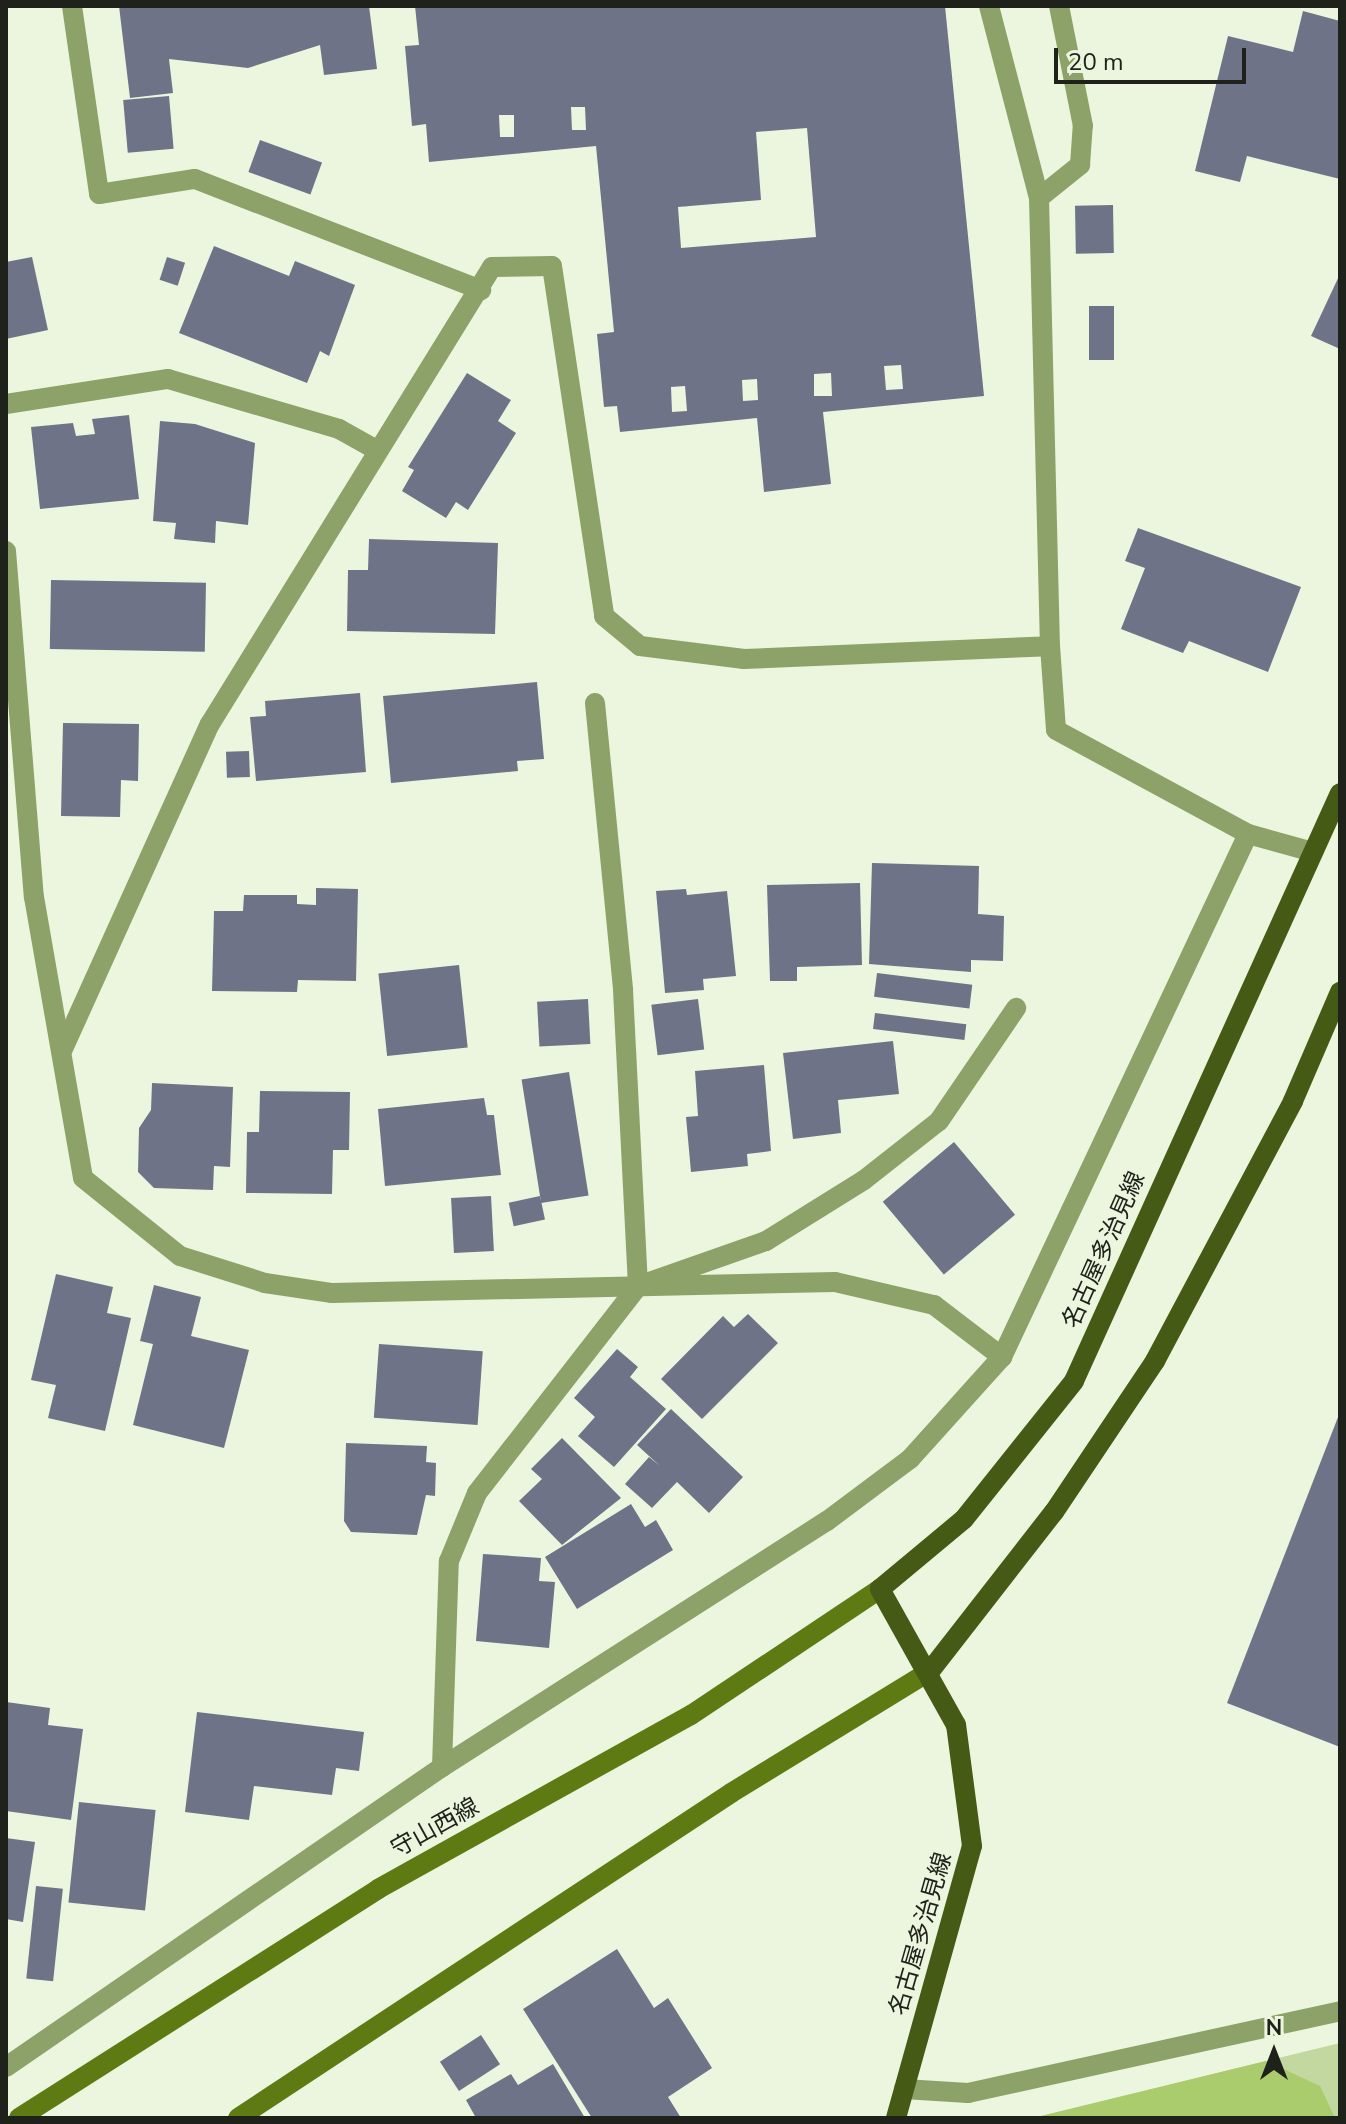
<!DOCTYPE html>
<html>
<head>
<meta charset="utf-8">
<style>
  body { margin:0 }
  #map { position:relative; width:1346px; height:2124px; overflow:hidden; background:#ecf6de; font-family:"Nunito Sans","Noto Sans JP",sans-serif }
  div>[style] { position:absolute }
  [style*='--x'] { left:calc(var(--x)*1px); top:calc(var(--y)*1px); width:calc(var(--w)*1px); rotate:calc(var(--a)*1deg) }
  .green>* { inset:0; background:#c3d8a0 }
  .forest>* { inset:0; background:#aacc6c }
  .building>* { inset:0; background:#6e7388; transform-origin:0 0 }
  .lane>* { height:20px; margin:-10px; padding:0 10px; transform-origin:10px; border-radius:10px; background:#8da268 }
  .street>* { height:20px; margin:-10px; padding:0 10px; transform-origin:10px; border-radius:10px; background:#8da268 }
  .secondary>* { height:20px; margin:-10px; padding:0 10px; transform-origin:10px; border-radius:10px; background:#5e7b13 }
  .primary>* { height:20px; margin:-10px; padding:0 10px; transform-origin:10px; border-radius:10px; background:#455a15 }
  span { translate:-50% -50%; white-space:nowrap; text-align:center; line-height:1.15; -webkit-text-stroke:6px #ecf6de; paint-order:stroke }
  .street-label { font-size:24px; color:#1f221a }
  .frame { position:absolute; inset:0; border:8px solid #1f221a; pointer-events:none }
  .north { position:absolute; left:1234px; top:2012px; width:80px; height:80px; -webkit-text-stroke:6px #ecf6de; paint-order:stroke; rotate:0deg; font-size:22px; font-weight:700; line-height:32px; text-align:center; color:#1f221a }
  .north::after { content:''; display:block; margin:auto; width:28px; height:36px; background:#1f221a; clip-path:polygon(50% 0,100% 100%,50% 72%,0 100%) }
  .scale { position:absolute; left:1054px; top:48px; width:192px; height:36px; box-sizing:border-box; border:4px solid #1f221a; border-top:0; padding-left:10px; font-size:24px; line-height:28px; white-space:nowrap; color:#1f221a; -webkit-text-stroke:6px #ecf6de; paint-order:stroke }
</style>
</head>
<body>
<div id="map">
  <div class="green">
    <div style="clip-path:polygon(1340px 2043px,1340px 2118px,1033px 2118px,1266px 2061px)"></div>
  </div>
  <div class="forest">
    <div style="clip-path:polygon(1266px 2061px,1320px 2086px,1335px 2118px,1033px 2118px)"></div>
  </div>
  <div class="building">
    <div style="clip-path:polygon(119px 6px,369px 6px,377px 69px,324px 75px,320px 45px,248px 68px,169px 59px,173px 93px,130px 98px)"></div>
    <div style="clip-path:polygon(evenodd,415px 6px,945px 6px,984px 396px,823px 412px,831px 484px,764px 492px,757px 418px,620px 432px,617px 406px,604px 407px,597px 334px,614px 332px,596px 146px,429px 162px,426px 124px,412px 126px,405px 46px,419px 45px,415px 6px,571px 107px,585px 107px,586px 130px,572px 130px,571px 107px,415px 6px,499px 115px,514px 115px,514px 137px,500px 137px,499px 115px,415px 6px,807px 128px,816px 237px,681px 248px,678px 207px,761px 200px,756px 132px,807px 128px,415px 6px,901px 365px,903px 389px,886px 390px,884px 366px,901px 365px,415px 6px,831px 373px,832px 396px,814px 396px,814px 374px,831px 373px,415px 6px,757px 379px,758px 400px,743px 401px,742px 380px,757px 379px,415px 6px,685px 386px,687px 411px,672px 412px,671px 387px,685px 386px)"></div>
    <div style="clip-path:polygon(1303px 11px,1340px 21px,1340px 179px,1247px 156px,1240px 182px,1195px 171px,1228px 36px,1293px 52px)"></div>
    <div style="left:169px;top:96px;width:53px;height:46px;rotate:85deg"></div>
    <div style="left:260px;top:140px;width:66px;height:34px;rotate:20deg"></div>
    <div style="left:1113px;top:205px;width:48px;height:38px;rotate:89deg"></div>
    <div style="clip-path:polygon(214px 246px,289px 276px,295px 261px,355px 285px,329px 356px,320px 351px,307px 383px,179px 333px)"></div>
    <div style="clip-path:polygon(32px 257px,48px 330px,6px 339px,6px 262px)"></div>
    <div style="left:167px;top:257px;width:19px;height:24px;rotate:18deg"></div>
    <div style="clip-path:polygon(1340px 274px,1340px 349px,1311px 336px)"></div>
    <div style="left:1089px;top:306px;width:25px;height:54px"></div>
    <div style="clip-path:polygon(467px 373px,511px 400px,498px 421px,516px 433px,468px 510px,456px 502px,446px 518px,402px 491px,414px 470px,408px 467px)"></div>
    <div style="clip-path:polygon(129px 415px,139px 499px,40px 509px,31px 427px,73px 423px,76px 436px,95px 434px,92px 419px)"></div>
    <div style="clip-path:polygon(160px 421px,195px 424px,255px 443px,248px 525px,216px 521px,215px 543px,174px 539px,176px 523px,153px 521px)"></div>
    <div style="clip-path:polygon(1138px 528px,1301px 587px,1268px 672px,1189px 641px,1183px 653px,1121px 629px,1145px 568px,1125px 561px)"></div>
    <div style="clip-path:polygon(369px 539px,498px 543px,495px 634px,347px 631px,348px 570px,368px 570px)"></div>
    <div style="left:51px;top:580px;width:155px;height:69px;rotate:1deg"></div>
    <div style="clip-path:polygon(537px 682px,544px 759px,517px 761px,518px 771px,391px 783px,383px 696px)"></div>
    <div style="clip-path:polygon(360px 693px,366px 772px,256px 781px,250px 717px,266px 716px,265px 701px)"></div>
    <div style="clip-path:polygon(63px 723px,139px 724px,138px 781px,121px 780px,120px 817px,61px 816px)"></div>
    <div style="left:249px;top:751px;width:26px;height:23px;rotate:88deg"></div>
    <div style="clip-path:polygon(872px 863px,979px 866px,978px 914px,1004px 916px,1003px 961px,971px 960px,971px 972px,869px 964px)"></div>
    <div style="clip-path:polygon(860px 883px,862px 965px,797px 967px,797px 981px,770px 981px,767px 885px)"></div>
    <div style="clip-path:polygon(316px 888px,358px 889px,356px 981px,298px 980px,297px 992px,212px 991px,214px 911px,243px 911px,244px 895px,297px 895px,297px 904px,316px 905px)"></div>
    <div style="clip-path:polygon(686px 889px,687px 895px,727px 891px,736px 976px,703px 979px,704px 990px,665px 993px,656px 891px)"></div>
    <div style="left:459px;top:965px;width:83px;height:81px;rotate:84deg"></div>
    <div style="left:877px;top:973px;width:96px;height:24px;rotate:7deg"></div>
    <div style="left:588px;top:999px;width:45px;height:51px;rotate:87deg"></div>
    <div style="left:698px;top:999px;width:51px;height:47px;rotate:83deg"></div>
    <div style="left:875px;top:1013px;width:92px;height:16px;rotate:7deg"></div>
    <div style="clip-path:polygon(893px 1041px,899px 1094px,838px 1100px,841px 1133px,793px 1139px,783px 1053px)"></div>
    <div style="clip-path:polygon(764px 1065px,771px 1151px,747px 1154px,748px 1166px,691px 1172px,686px 1117px,698px 1116px,695px 1071px)"></div>
    <div style="left:569px;top:1072px;width:125px;height:48px;rotate:81deg"></div>
    <div style="clip-path:polygon(152px 1083px,233px 1087px,230px 1167px,214px 1166px,213px 1190px,154px 1188px,138px 1172px,139px 1128px,151px 1110px)"></div>
    <div style="clip-path:polygon(260px 1091px,350px 1092px,349px 1150px,333px 1150px,332px 1194px,246px 1193px,247px 1132px,259px 1132px)"></div>
    <div style="clip-path:polygon(484px 1098px,487px 1115px,494px 1115px,501px 1175px,385px 1186px,378px 1109px)"></div>
    <div style="left:954px;top:1142px;width:95px;height:93px;rotate:50deg"></div>
    <div style="left:491px;top:1196px;width:55px;height:40px;rotate:87deg"></div>
    <div style="left:540px;top:1196px;width:24px;height:32px;rotate:78deg"></div>
    <div style="clip-path:polygon(56px 1274px,113px 1287px,107px 1313px,131px 1318px,105px 1431px,48px 1418px,56px 1385px,31px 1380px)"></div>
    <div style="clip-path:polygon(154px 1285px,201px 1297px,191px 1336px,249px 1350px,224px 1448px,133px 1425px,153px 1344px,140px 1341px)"></div>
    <div style="clip-path:polygon(748px 1314px,778px 1343px,702px 1419px,661px 1379px,723px 1316px,734px 1327px)"></div>
    <div style="left:379px;top:1344px;width:104px;height:74px;rotate:4deg"></div>
    <div style="clip-path:polygon(617px 1349px,638px 1367px,630px 1377px,666px 1409px,614px 1467px,578px 1436px,595px 1417px,574px 1398px)"></div>
    <div style="clip-path:polygon(671px 1409px,743px 1477px,709px 1513px,677px 1482px,652px 1508px,625px 1484px,649px 1457px,660px 1466px,637px 1445px)"></div>
    <div style="clip-path:polygon(1340px 1412px,1340px 1747px,1227px 1703px)"></div>
    <div style="clip-path:polygon(562px 1438px,621px 1498px,562px 1545px,519px 1501px,542px 1479px,531px 1469px)"></div>
    <div style="clip-path:polygon(346px 1443px,427px 1446px,426px 1462px,436px 1463px,435px 1496px,426px 1495px,417px 1535px,351px 1532px,344px 1521px)"></div>
    <div style="clip-path:polygon(631px 1504px,645px 1527px,656px 1520px,673px 1550px,577px 1609px,545px 1557px)"></div>
    <div style="clip-path:polygon(483px 1554px,541px 1558px,539px 1581px,555px 1582px,549px 1648px,476px 1641px)"></div>
    <div style="clip-path:polygon(6px 1702px,50px 1708px,48px 1725px,83px 1729px,71px 1820px,6px 1811px)"></div>
    <div style="clip-path:polygon(197px 1712px,364px 1732px,359px 1771px,336px 1768px,332px 1795px,254px 1786px,249px 1820px,185px 1812px)"></div>
    <div style="left:79px;top:1802px;width:77px;height:101px;rotate:6deg"></div>
    <div style="clip-path:polygon(6px 1838px,35px 1842px,23px 1922px,6px 1919px)"></div>
    <div style="left:36px;top:1886px;width:27px;height:93px;rotate:6deg"></div>
    <div style="clip-path:polygon(617px 1949px,654px 2008px,668px 1998px,712px 2068px,668px 2097px,681px 2118px,592px 2118px,523px 2009px)"></div>
    <div style="left:481px;top:2035px;width:35px;height:49px;rotate:57deg"></div>
    <div style="clip-path:polygon(553px 2064px,585px 2118px,476px 2118px,466px 2100px,511px 2074px,518px 2085px)"></div>
  </div>
  <div class="lane">
    <div style="--x:604;--y:616;--w:47;--a:39.8"></div>
    <div style="--x:640;--y:646;--w:105;--a:7.1"></div>
    <div style="--x:744;--y:659;--w:306;--a:-2.4"></div>
    <div style="--x:1050;--y:646;--w:84;--a:85.9"></div>
    <div style="--x:1056;--y:730;--w:218;--a:28.4"></div>
  </div>
  <div class="street">
    <div style="--x:72;--y:6;--w:190;--a:81.8"></div>
    <div style="--x:99;--y:194;--w:97;--a:-8.9"></div>
    <div style="--x:195;--y:179;--w:307;--a:21.2"></div>
    <div style="--x:989;--y:6;--w:198;--a:75.4"></div>
    <div style="--x:1039;--y:198;--w:448;--a:88.6"></div>
    <div style="--x:1039;--y:198;--w:53;--a:-38.8"></div>
    <div style="--x:1080;--y:165;--w:39;--a:-86"></div>
    <div style="--x:1083;--y:126;--w:122;--a:-101.3"></div>
    <div style="--x:6;--y:404;--w:164;--a:-8.8"></div>
    <div style="--x:168;--y:379;--w:178;--a:16.3"></div>
    <div style="--x:339;--y:429;--w:41;--a:29.1"></div>
    <div style="--x:6;--y:551;--w:347;--a:85.4"></div>
    <div style="--x:34;--y:897;--w:285;--a:80.1"></div>
    <div style="--x:83;--y:1178;--w:124;--a:38.8"></div>
    <div style="--x:180;--y:1256;--w:89;--a:17.6"></div>
    <div style="--x:265;--y:1283;--w:68;--a:8.5"></div>
    <div style="--x:332;--y:1293;--w:503;--a:-1.25"></div>
    <div style="--x:835;--y:1282;--w:102;--a:13.1"></div>
    <div style="--x:934;--y:1305;--w:86;--a:37.4"></div>
    <div style="--x:595;--y:703;--w:288;--a:84.4"></div>
    <div style="--x:623;--y:990;--w:296;--a:87.1"></div>
    <div style="--x:63;--y:1049;--w:357;--a:-65.7"></div>
    <div style="--x:210;--y:724;--w:537;--a:-58.32"></div>
    <div style="--x:492;--y:267;--w:60;--a:-1"></div>
    <div style="--x:552;--y:266;--w:354;--a:81.5"></div>
    <div style="--x:442;--y:1767;--w:206;--a:-88.1"></div>
    <div style="--x:449;--y:1561;--w:74;--a:-67.6"></div>
    <div style="--x:477;--y:1493;--w:262;--a:-52.1"></div>
    <div style="--x:638;--y:1286;--w:136;--a:-19.4"></div>
    <div style="--x:766;--y:1241;--w:115;--a:-31.9"></div>
    <div style="--x:864;--y:1180;--w:95;--a:-38.2"></div>
    <div style="--x:939;--y:1121;--w:137;--a:-55.7"></div>
    <div style="--x:6;--y:2067;--w:529;--a:-34.53"></div>
    <div style="--x:442;--y:1767;--w:457;--a:-32.6"></div>
    <div style="--x:827;--y:1521;--w:104;--a:-36.8"></div>
    <div style="--x:910;--y:1459;--w:137;--a:-48"></div>
    <div style="--x:1002;--y:1357;--w:578;--a:-64.81"></div>
    <div style="--x:1248;--y:834;--w:67;--a:15.5"></div>
    <div style="--x:904;--y:2089;--w:64;--a:3.6"></div>
    <div style="--x:968;--y:2093;--w:381;--a:-12.4"></div>
  </div>
  <div class="secondary">
    <div style="--x:19;--y:2118;--w:426;--a:-32.5"></div>
    <div style="--x:378;--y:1889;--w:358;--a:-29.1"></div>
    <div style="--x:691;--y:1715;--w:227;--a:-33.7"></div>
    <div style="--x:238;--y:2118;--w:590;--a:-33.39"></div>
    <div style="--x:731;--y:1793;--w:233;--a:-31.5"></div>
  </div>
  <div class="primary">
    <div style="--x:930;--y:1671;--w:202;--a:-52.1"></div>
    <div style="--x:1054;--y:1512;--w:182;--a:-56.2"></div>
    <div style="--x:1155;--y:1361;--w:294;--a:-62"></div>
    <div style="--x:1293;--y:1101;--w:119;--a:-66.7"></div>
    <div style="--x:896;--y:2118;--w:282;--a:-74.4"></div>
    <div style="--x:972;--y:1846;--w:122;--a:-97.5"></div>
    <div style="--x:956;--y:1725;--w:156;--a:-119.2"></div>
    <div style="--x:880;--y:1589;--w:109;--a:-39.8"></div>
    <div style="--x:964;--y:1519;--w:176;--a:-51.4"></div>
    <div style="--x:1074;--y:1381;--w:645;--a:-65.66"></div>
  </div>
  <div class="street-label">
    <span style="left:1104px;top:1250px;rotate:-66deg">名古屋多治見線</span>
    <span style="left:435px;top:1828px;rotate:-29deg">守山西線</span>
    <span style="left:921px;top:1934px;rotate:-74deg">名古屋多治見線</span>
  </div>
  <div class="frame"></div>
  <div class="north">N</div>
  <div class="scale">20 m</div>
</div>
</body>
</html>
